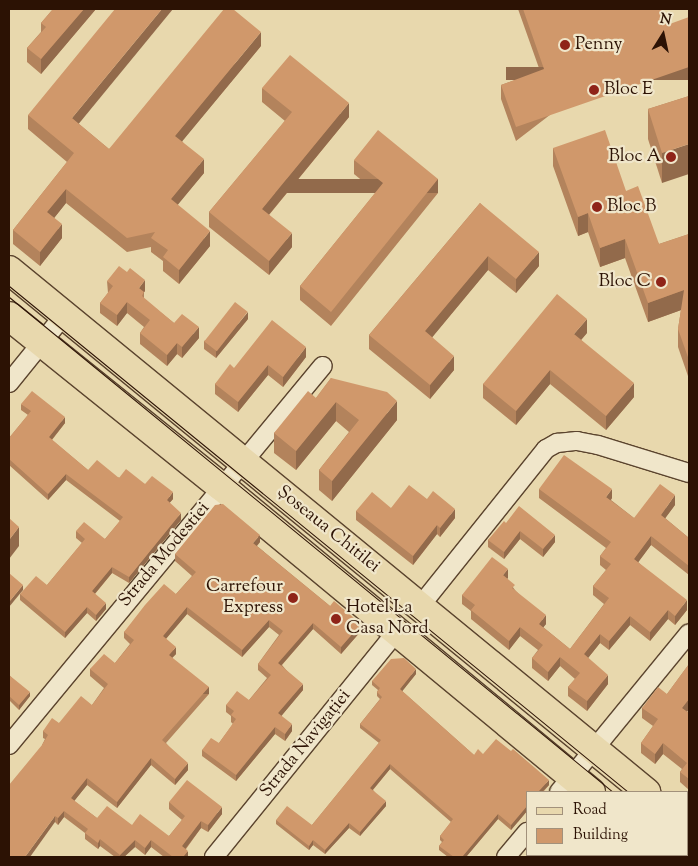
<!DOCTYPE html>
<html>
<head>
<meta charset="utf-8">
<style>
  body { margin:0 }
  #map { position:relative; width:698px; height:866px; overflow:hidden; background:#e8d8ad; font-family:"Sorts Mill Goudy",serif }
  div>[style] { position:absolute }
  [style*='--x'] { left:calc(var(--x)*1px); top:calc(var(--y)*1px); width:calc(var(--w)*1px); rotate:calc(var(--a)*1deg) }
  .roads { filter:drop-shadow(1px 0 #5b442e) drop-shadow(-1px 0 #5b442e) drop-shadow(0 1px #5b442e) drop-shadow(0 -1px #5b442e) }
  .minor>* { height:18px; margin:-9px; padding:0 9px; transform-origin:9px; border-radius:9px; background:#f0e6ca }
  .primary>* { height:28px; margin:-14px; padding:0 14px; transform-origin:14px; border-radius:14px; background:#e8d8ad }
  .tram>* { height:1px; margin:-0.5px; padding:0 0.5px; transform-origin:0.5px; border-radius:0.5px; background:#2c1204 }
  .wall>* { inset:0; background:#b3835c }
  .shaded-wall>* { inset:0; background:#926a4b; transform-origin:0 0 }
  .building>* { inset:0; background:#d0986b; transform-origin:0 0 }
  .dots>* { width:14px; height:14px; translate:-50% -50%; box-sizing:border-box; border:2px solid #f0e6ca; border-radius:50% }
  span { translate:-50% -50%; white-space:nowrap; text-align:center; line-height:1.15; -webkit-text-stroke:4.5px #f0e6ca; paint-order:stroke }
  .poi-label { font-size:18px; color:#2c1204 }
  .left { translate:0 -50%; text-align:left }
  .right { translate:-100% -50%; text-align:right }
  .street-label { font-size:18px; color:#2c1204 }
  .frame { position:absolute; inset:0; border:10px solid #2c1204; pointer-events:none }
  .legend { position:absolute; left:526px; top:791px; width:162px; height:65px; box-sizing:border-box; background:#f0e6ca; border:1px solid #a2917b; margin:0; padding:6px 9px; list-style:none; font-size:15px; color:#2c1204 }
  .legend li { display:flex; align-items:center; gap:10px; height:25px }
  .legend b { width:25px; border:1px solid #a2917b }
  .north { position:absolute; left:638px; top:10px; width:50px; height:50px; -webkit-text-stroke:4px #f0e6ca; paint-order:stroke; rotate:10deg; font-size:14px; font-weight:700; line-height:20px; text-align:center; color:#2c1204 }
  .north::after { content:''; display:block; margin:auto; width:18px; height:22px; background:#2c1204; clip-path:polygon(50% 0,100% 100%,50% 72%,0 100%) }
</style>
</head>
<body>
<div id="map">
  <div class="roads">
    <div class="minor">
      <div style="--x:9;--y:383;--w:87;--a:-51"></div>
      <div style="--x:421;--y:605;--w:200;--a:-51.3"></div>
      <div style="--x:546;--y:449;--w:13;--a:-29"></div>
      <div style="--x:557;--y:443;--w:20;--a:-6"></div>
      <div style="--x:577;--y:441;--w:21;--a:11"></div>
      <div style="--x:598;--y:445;--w:95;--a:17.1"></div>
      <div style="--x:9;--y:745;--w:492;--a:-50.4"></div>
      <div style="--x:559;--y:792;--w:205;--a:-50.7"></div>
      <div style="--x:214;--y:857;--w:291;--a:-51"></div>
      <div style="--x:506;--y:857;--w:33;--a:-50"></div>
    </div>
    <div class="primary">
      <div style="--x:9;--y:270;--w:824;--a:39.33"></div>
      <div style="--x:9;--y:316;--w:273;--a:38.8"></div>
      <div style="--x:222;--y:487;--w:479;--a:39.6"></div>
      <div style="--x:687;--y:826;--w:3;--a:45"></div>
      <div style="--x:669;--y:855;--w:4;--a:34"></div>
    </div>
  </div>
  <div class="tram">
    <div style="--x:9;--y:286;--w:799;--a:39.26"></div>
    <div style="--x:9;--y:297;--w:781;--a:39.34"></div>
    <div style="--x:687;--y:840;--w:3;--a:45"></div>
    <div style="--x:687;--y:853;--w:3;--a:45"></div>
  </div>
  <div class="wall">
    <div style="clip-path:polygon(53px 9px,96px 9px,41px 74px,27px 62px,27px 48px,41px 32px,41px 23px)"></div>
    <div style="clip-path:polygon(518px 9px,661px 9px,667px 25px,516px 141px,501px 99px,501px 85px,540px 71px)"></div>
    <div style="clip-path:polygon(261px 46px,182px 141px,204px 173px,177px 205px,210px 246px,179px 284px,163px 271px,163px 261px,151px 252px,151px 247px,127px 252px,66px 203px,54px 218px,62px 238px,40px 266px,13px 244px,13px 230px,67px 162px,28px 129px,28px 115px,79px 124px,109px 149px)"></div>
    <div style="clip-path:polygon(262px 88px,349px 117px,269px 215px,292px 247px,269px 275px,209px 227px,209px 212px,285px 121px,262px 102px)"></div>
    <div style="clip-path:polygon(689px 96px,662px 183px,648px 139px,648px 109px)"></div>
    <div style="clip-path:polygon(553px 148px,626px 191px,659px 244px,689px 234px,689px 379px,678px 347px,678px 329px,681px 310px,648px 322px,625px 258px,600px 267px,588px 232px,578px 236px,553px 166px)"></div>
    <div style="clip-path:polygon(354px 160px,438px 193px,331px 326px,300px 300px,300px 286px,376px 192px,354px 174px)"></div>
    <div style="clip-path:polygon(480px 203px,539px 266px,516px 293px,488px 270px,432px 337px,454px 370px,430px 399px,369px 349px,369px 335px)"></div>
    <div style="clip-path:polygon(107px 281px,145px 291px,144px 292px,144px 299px,174px 323px,199px 338px,182px 358px,177px 354px,167px 366px,140px 344px,140px 333px,144px 327px,127px 313px,117px 326px,100px 313px,100px 303px,108px 293px)"></div>
    <div style="clip-path:polygon(248px 319px,216px 358px,204px 349px,204px 341px)"></div>
    <div style="clip-path:polygon(587px 333px,581px 340px,634px 397px,606px 430px,550px 384px,516px 425px,483px 398px,483px 384px)"></div>
    <div style="clip-path:polygon(306px 357px,283px 387px,268px 375px,238px 412px,215px 394px,215px 384px,234px 368px)"></div>
    <div style="clip-path:polygon(331px 378px,397px 420px,332px 501px,319px 490px,319px 470px,349px 432px,336px 421px,296px 470px,274px 453px,274px 433px,316px 398px)"></div>
    <div style="clip-path:polygon(21px 404px,65px 423px,52px 440px,88px 470px,145px 484px,173px 499px,169px 503px,181px 520px,129px 583px,112px 573px,95px 594px,106px 609px,96px 621px,87px 613px,65px 638px,20px 600px,20px 594px,47px 585px,82px 543px,76px 538px,76px 531px,105px 539px,120px 521px,66px 480px,48px 500px,9px 465px,9px 438px,28px 415px,21px 410px)"></div>
    <div style="clip-path:polygon(539px 489px,612px 498px,611px 500px,634px 518px,675px 505px,665px 518px,689px 538px,689px 575px,651px 545px,638px 562px,687px 610px,675px 625px,668px 619px,650px 641px,630px 625px,609px 650px,600px 643px,588px 658px,608px 684px,587px 711px,568px 696px,568px 687px,575px 679px,560px 666px,548px 681px,532px 668px,532px 658px,538px 650px,520px 636px,509px 650px,471px 619px,471px 611px,462px 604px,462px 595px,507px 579px,515px 590px,546px 624px,543px 627px,570px 649px,604px 604px,593px 595px,593px 586px,606px 570px,600px 565px,600px 556px,606px 548px,539px 498px)"></div>
    <div style="clip-path:polygon(427px 499px,455px 518px,440px 537px,437px 534px,413px 565px,356px 520px,356px 511px,391px 508px)"></div>
    <div style="clip-path:polygon(506px 523px,555px 542px,543px 557px,520px 539px,504px 559px,488px 547px,488px 540px)"></div>
    <div style="clip-path:polygon(260px 542px,257px 546px,330px 606px,361px 631px,341px 654px,313px 629px,282px 665px,303px 690px,281px 716px,292px 731px,285px 741px,275px 734px,236px 781px,202px 756px,202px 750px,219px 743px,233px 724px,231px 722px,231px 716px,226px 712px,226px 705px,249px 700px,267px 678px,258px 670px,258px 664px,279px 635px,269px 627px,242px 657px,187px 614px,166px 639px,176px 654px,172px 658px,209px 694px,166px 743px,188px 770px,175px 785px,151px 765px,117px 808px,87px 785px,74px 801px,97px 818px,132px 825px,169px 836px,182px 820px,169px 809px,169px 802px,222px 814px,208px 832px,201px 828px,186px 849px,188px 857px,164px 857px,151px 847px,145px 855px,135px 847px,124px 857px,115px 857px,100px 846px,98px 849px,85px 839px,85px 833px,64px 817px,58px 825px,55px 822px,42px 745px,45px 739px,43px 738px,43px 731px,59px 723px,92px 705px,104px 688px,90px 676px,90px 669px,115px 663px,130px 644px,124px 638px,124px 632px,176px 594px,192px 576px,175px 561px,175px 554px)"></div>
    <div style="clip-path:polygon(689px 664px,689px 709px,687px 712px,689px 713px,689px 790px,680px 782px,680px 772px,682px 769px,663px 754px,655px 764px,641px 753px,641px 743px,653px 726px,642px 718px,642px 708px,667px 694px)"></div>
    <div style="clip-path:polygon(416px 674px,402px 691px,474px 755px,483px 754px,549px 785px,511px 830px,498px 819px,466px 857px,448px 857px,439px 850px,439px 846px,442px 842px,440px 840px,440px 836px,451px 822px,390px 769px,373px 790px,386px 806px,360px 836px,349px 828px,325px 854px,313px 845px,309px 850px,276px 824px,276px 820px,312px 825px,379px 743px,360px 728px,360px 724px,380px 699px,377px 696px,377px 692px,378px 690px,372px 685px,372px 681px)"></div>
    <div style="clip-path:polygon(9px 675px,30px 696px,19px 710px,9px 700px)"></div>
  </div>
  <div class="shaded-wall">
    <div style="clip-path:polygon(84px 9px,96px 9px,41px 74px,41px 59px)"></div>
    <div style="clip-path:polygon(162px 9px,173px 9px,72px 132px,72px 118px)"></div>
    <div style="clip-path:polygon(261px 32px,261px 46px,175px 150px,175px 136px)"></div>
    <div style="left:689px;top:67px;width:13px;height:183px;rotate:90deg"></div>
    <div style="clip-path:polygon(349px 103px,349px 117px,262px 223px,262px 209px)"></div>
    <div style="clip-path:polygon(689px 144px,689px 174px,662px 183px,662px 153px)"></div>
    <div style="clip-path:polygon(204px 159px,204px 173px,171px 213px,171px 199px)"></div>
    <div style="left:438px;top:179px;width:14px;height:171px;rotate:90deg"></div>
    <div style="clip-path:polygon(66px 189px,66px 203px,47px 227px,47px 212px)"></div>
    <div style="clip-path:polygon(588px 213px,588px 232px,578px 236px,578px 217px)"></div>
    <div style="clip-path:polygon(62px 224px,62px 238px,40px 266px,40px 252px)"></div>
    <div style="clip-path:polygon(210px 231px,210px 246px,179px 284px,179px 270px)"></div>
    <div style="clip-path:polygon(292px 233px,292px 247px,269px 275px,269px 261px)"></div>
    <div style="clip-path:polygon(625px 239px,625px 258px,600px 267px,600px 248px)"></div>
    <div style="clip-path:polygon(539px 252px,539px 266px,516px 293px,516px 279px)"></div>
    <div style="clip-path:polygon(488px 256px,488px 270px,425px 346px,425px 331px)"></div>
    <div style="clip-path:polygon(145px 280px,145px 291px,139px 299px,139px 288px)"></div>
    <div style="clip-path:polygon(684px 290px,684px 309px,648px 322px,648px 303px)"></div>
    <div style="clip-path:polygon(127px 302px,127px 313px,117px 326px,117px 315px)"></div>
    <div style="clip-path:polygon(248px 312px,248px 319px,216px 358px,216px 351px)"></div>
    <div style="clip-path:polygon(587px 319px,587px 333px,574px 348px,574px 334px)"></div>
    <div style="clip-path:polygon(199px 327px,199px 338px,182px 358px,182px 347px)"></div>
    <div style="clip-path:polygon(177px 343px,177px 354px,167px 366px,167px 355px)"></div>
    <div style="clip-path:polygon(306px 347px,306px 357px,283px 387px,283px 377px)"></div>
    <div style="clip-path:polygon(454px 356px,454px 370px,430px 399px,430px 385px)"></div>
    <div style="clip-path:polygon(268px 365px,268px 375px,238px 412px,238px 402px)"></div>
    <div style="clip-path:polygon(550px 370px,550px 384px,516px 425px,516px 411px)"></div>
    <div style="clip-path:polygon(634px 383px,634px 397px,606px 430px,606px 416px)"></div>
    <div style="clip-path:polygon(397px 401px,397px 420px,332px 501px,332px 481px)"></div>
    <div style="clip-path:polygon(336px 402px,336px 421px,296px 470px,296px 451px)"></div>
    <div style="clip-path:polygon(65px 417px,65px 423px,49px 443px,49px 437px)"></div>
    <div style="clip-path:polygon(66px 474px,66px 480px,48px 500px,48px 494px)"></div>
    <div style="clip-path:polygon(612px 489px,612px 498px,606px 506px,606px 497px)"></div>
    <div style="clip-path:polygon(173px 492px,173px 499px,167px 506px,167px 500px)"></div>
    <div style="clip-path:polygon(675px 495px,675px 505px,661px 524px,661px 515px)"></div>
    <div style="clip-path:polygon(455px 509px,455px 518px,440px 537px,440px 528px)"></div>
    <div style="clip-path:polygon(181px 513px,181px 520px,129px 583px,129px 577px)"></div>
    <div style="clip-path:polygon(437px 525px,437px 534px,413px 565px,413px 556px)"></div>
    <div style="clip-path:polygon(19px 527px,19px 546px,9px 559px,9px 540px)"></div>
    <div style="clip-path:polygon(520px 531px,520px 539px,504px 559px,504px 552px)"></div>
    <div style="clip-path:polygon(260px 535px,260px 542px,253px 550px,253px 543px)"></div>
    <div style="clip-path:polygon(555px 535px,555px 542px,543px 557px,543px 549px)"></div>
    <div style="clip-path:polygon(651px 536px,651px 545px,634px 568px,634px 559px)"></div>
    <div style="clip-path:polygon(112px 567px,112px 573px,92px 597px,92px 591px)"></div>
    <div style="clip-path:polygon(508px 569px,508px 578px,503px 584px,503px 575px)"></div>
    <div style="clip-path:polygon(23px 585px,23px 590px,9px 607px,9px 602px)"></div>
    <div style="clip-path:polygon(687px 600px,687px 610px,675px 625px,675px 616px)"></div>
    <div style="clip-path:polygon(106px 603px,106px 609px,96px 621px,96px 615px)"></div>
    <div style="clip-path:polygon(87px 607px,87px 613px,65px 638px,65px 632px)"></div>
    <div style="clip-path:polygon(187px 607px,187px 614px,163px 642px,163px 636px)"></div>
    <div style="clip-path:polygon(668px 610px,668px 619px,650px 641px,650px 632px)"></div>
    <div style="clip-path:polygon(546px 615px,546px 624px,539px 633px,539px 624px)"></div>
    <div style="clip-path:polygon(630px 616px,630px 625px,609px 650px,609px 641px)"></div>
    <div style="clip-path:polygon(269px 620px,269px 627px,242px 657px,242px 650px)"></div>
    <div style="clip-path:polygon(313px 623px,313px 629px,278px 669px,278px 663px)"></div>
    <div style="clip-path:polygon(361px 624px,361px 631px,341px 654px,341px 647px)"></div>
    <div style="clip-path:polygon(520px 627px,520px 636px,509px 650px,509px 641px)"></div>
    <div style="clip-path:polygon(600px 634px,600px 643px,584px 663px,584px 654px)"></div>
    <div style="clip-path:polygon(176px 647px,176px 654px,169px 661px,169px 655px)"></div>
    <div style="clip-path:polygon(560px 657px,560px 666px,548px 681px,548px 672px)"></div>
    <div style="clip-path:polygon(416px 669px,416px 674px,400px 694px,400px 689px)"></div>
    <div style="clip-path:polygon(608px 675px,608px 684px,587px 711px,587px 701px)"></div>
    <div style="clip-path:polygon(303px 684px,303px 690px,278px 720px,278px 713px)"></div>
    <div style="left:209px;top:687px;width:7px;height:71px;rotate:90deg"></div>
    <div style="clip-path:polygon(30px 692px,30px 696px,19px 710px,19px 705px)"></div>
    <div style="clip-path:polygon(689px 699px,689px 709px,682px 718px,682px 708px)"></div>
    <div style="clip-path:polygon(292px 724px,292px 731px,285px 741px,285px 734px)"></div>
    <div style="clip-path:polygon(275px 727px,275px 734px,236px 781px,236px 775px)"></div>
    <div style="clip-path:polygon(663px 743px,663px 754px,655px 764px,655px 754px)"></div>
    <div style="clip-path:polygon(151px 758px,151px 765px,117px 808px,117px 802px)"></div>
    <div style="clip-path:polygon(188px 763px,188px 770px,175px 785px,175px 779px)"></div>
    <div style="clip-path:polygon(390px 764px,390px 769px,370px 793px,370px 788px)"></div>
    <div style="clip-path:polygon(87px 778px,87px 785px,71px 805px,71px 798px)"></div>
    <div style="clip-path:polygon(549px 780px,549px 785px,542px 792px,538px 792px)"></div>
    <div style="clip-path:polygon(386px 801px,386px 806px,360px 836px,360px 832px)"></div>
    <div style="clip-path:polygon(527px 806px,527px 811px,511px 830px,511px 825px)"></div>
    <div style="clip-path:polygon(222px 807px,222px 814px,208px 832px,208px 825px)"></div>
    <div style="clip-path:polygon(64px 811px,64px 817px,58px 825px,58px 818px)"></div>
    <div style="clip-path:polygon(498px 814px,498px 819px,466px 857px,462px 857px)"></div>
    <div style="clip-path:polygon(55px 816px,55px 822px,30px 857px,25px 857px)"></div>
    <div style="clip-path:polygon(201px 821px,201px 828px,182px 853px,182px 846px)"></div>
    <div style="clip-path:polygon(349px 823px,349px 828px,325px 854px,325px 850px)"></div>
    <div style="clip-path:polygon(100px 839px,100px 846px,98px 849px,98px 843px)"></div>
    <div style="clip-path:polygon(135px 840px,135px 847px,124px 857px,120px 857px,120px 855px)"></div>
    <div style="clip-path:polygon(151px 840px,151px 847px,145px 855px,145px 848px)"></div>
    <div style="clip-path:polygon(313px 840px,313px 845px,309px 850px,309px 846px)"></div>
    <div style="clip-path:polygon(188px 851px,188px 857px,183px 857px)"></div>
  </div>
  <div class="building">
    <div style="clip-path:polygon(53px 9px,84px 9px,41px 59px,27px 48px,46px 27px,41px 23px)"></div>
    <div style="clip-path:polygon(115px 9px,162px 9px,72px 118px,109px 149px,224px 9px,233px 9px,261px 32px,175px 136px,204px 159px,171px 199px,210px 231px,179px 270px,163px 257px,168px 250px,151px 238px,155px 232px,127px 238px,66px 189px,47px 212px,62px 224px,40px 252px,13px 230px,74px 153px,28px 115px)"></div>
    <div style="clip-path:polygon(523px 9px,661px 9px,667px 25px,689px 17px,689px 67px,516px 127px,501px 85px,544px 69px)"></div>
    <div style="clip-path:polygon(290px 55px,349px 103px,262px 209px,292px 233px,269px 261px,209px 212px,292px 112px,262px 88px)"></div>
    <div style="clip-path:polygon(689px 96px,689px 144px,662px 153px,648px 109px)"></div>
    <div style="clip-path:polygon(378px 130px,438px 179px,331px 312px,300px 286px,383px 183px,354px 160px)"></div>
    <div style="clip-path:polygon(605px 130px,626px 191px,638px 186px,659px 244px,689px 234px,689px 360px,678px 329px,684px 290px,648px 303px,625px 239px,600px 248px,588px 213px,578px 217px,553px 148px)"></div>
    <div style="clip-path:polygon(480px 203px,539px 252px,516px 279px,488px 256px,425px 331px,454px 356px,430px 385px,369px 335px)"></div>
    <div style="clip-path:polygon(119px 266px,127px 272px,130px 268px,145px 280px,139px 288px,144px 292px,142px 296px,174px 323px,182px 314px,199px 327px,182px 347px,177px 343px,167px 355px,140px 333px,150px 320px,127px 302px,117px 315px,100px 303px,113px 286px,107px 281px)"></div>
    <div style="clip-path:polygon(557px 294px,587px 319px,574px 334px,634px 383px,606px 416px,550px 370px,516px 411px,483px 384px)"></div>
    <div style="left:235px;top:302px;width:16px;height:50px;rotate:38deg"></div>
    <div style="clip-path:polygon(272px 320px,306px 347px,283px 377px,268px 365px,238px 402px,215px 384px,230px 364px,234px 368px)"></div>
    <div style="clip-path:polygon(331px 378px,387px 392px,397px 401px,332px 481px,319px 470px,359px 420px,336px 402px,296px 451px,274px 433px,308px 391px,316px 398px)"></div>
    <div style="clip-path:polygon(32px 391px,65px 417px,49px 437px,88px 470px,97px 460px,119px 478px,126px 469px,145px 484px,152px 476px,173px 492px,167px 500px,181px 513px,129px 577px,112px 567px,92px 591px,106px 603px,96px 615px,87px 607px,65px 632px,20px 594px,36px 576px,47px 585px,85px 539px,76px 531px,84px 522px,105px 539px,123px 517px,66px 474px,48px 494px,9px 459px,9px 438px,31px 411px,21px 404px)"></div>
    <div style="clip-path:polygon(564px 455px,612px 489px,606px 497px,634px 518px,660px 484px,675px 495px,661px 515px,689px 538px,689px 566px,651px 536px,634px 559px,687px 600px,675px 616px,668px 610px,650px 632px,630px 616px,609px 641px,600px 634px,584px 654px,608px 675px,587px 701px,568px 687px,580px 673px,560px 657px,548px 672px,532px 658px,543px 645px,520px 627px,509px 641px,471px 610px,475px 605px,462px 595px,492px 557px,508px 569px,503px 575px,515px 585px,512px 588px,546px 615px,539px 624px,570px 649px,609px 598px,593px 586px,611px 564px,600px 556px,611px 542px,539px 489px)"></div>
    <div style="clip-path:polygon(409px 485px,427px 499px,433px 491px,455px 509px,440px 528px,437px 525px,413px 556px,356px 511px,372px 492px,391px 508px)"></div>
    <div style="clip-path:polygon(223px 504px,260px 535px,253px 543px,330px 606px,334px 601px,361px 624px,341px 647px,313px 623px,278px 663px,303px 684px,278px 713px,292px 724px,285px 734px,275px 727px,236px 775px,202px 750px,211px 738px,219px 743px,236px 719px,231px 715px,234px 711px,226px 705px,237px 691px,249px 700px,271px 675px,258px 664px,283px 631px,269px 620px,242px 650px,187px 607px,163px 636px,176px 647px,169px 655px,209px 687px,162px 740px,188px 763px,175px 779px,151px 758px,117px 802px,87px 778px,71px 798px,97px 818px,107px 806px,132px 825px,140px 814px,169px 836px,185px 816px,169px 802px,187px 780px,222px 807px,208px 825px,201px 821px,182px 846px,188px 851px,183px 857px,173px 857px,151px 840px,145px 848px,135px 840px,120px 855px,100px 839px,98px 843px,85px 833px,88px 829px,64px 811px,58px 818px,55px 816px,25px 857px,9px 857px,9px 785px,42px 745px,48px 735px,43px 731px,52px 718px,59px 723px,81px 696px,92px 705px,108px 684px,90px 669px,104px 654px,115px 663px,134px 640px,124px 632px,145px 605px,164px 584px,176px 594px,196px 572px,175px 554px,215px 505px)"></div>
    <div style="clip-path:polygon(519px 506px,555px 535px,543px 549px,520px 531px,504px 552px,488px 540px,504px 521px,506px 523px)"></div>
    <div style="clip-path:polygon(9px 518px,19px 527px,9px 540px)"></div>
    <div style="clip-path:polygon(9px 573px,23px 585px,9px 602px)"></div>
    <div style="clip-path:polygon(404px 658px,416px 669px,400px 689px,474px 755px,478px 749px,483px 754px,496px 739px,511px 751px,513px 749px,549px 780px,538px 792px,527px 792px,527px 806px,511px 825px,498px 814px,462px 857px,454px 857px,439px 846px,444px 840px,440px 836px,453px 819px,390px 764px,370px 788px,386px 801px,360px 832px,349px 823px,325px 850px,313px 840px,309px 846px,276px 820px,287px 806px,312px 825px,381px 740px,360px 724px,382px 697px,377px 692px,380px 688px,372px 681px,391px 659px)"></div>
    <div style="clip-path:polygon(689px 664px,689px 699px,682px 708px,689px 713px,689px 779px,680px 772px,687px 763px,663px 743px,655px 754px,641px 743px,658px 719px,642px 708px,658px 687px,667px 694px)"></div>
    <div style="clip-path:polygon(9px 675px,30px 692px,19px 705px,9px 696px)"></div>
    <div style="left:528px;top:855px;width:110px;height:3px"></div>
  </div>
  <div class="dots">
    <div style="left:565px;top:45px;background:#8f2418"></div>
    <div style="left:594px;top:90px;background:#8f2418"></div>
    <div style="left:671px;top:157px;background:#8f2418"></div>
    <div style="left:597px;top:207px;background:#8f2418"></div>
    <div style="left:661px;top:282px;background:#8f2418"></div>
    <div style="left:293px;top:598px;background:#8f2418"></div>
    <div style="left:336px;top:619px;background:#8f2418"></div>
  </div>
  <div class="poi-label">
    <span class="left" style="left:575px;top:45px">Penny</span>
    <span class="left" style="left:604px;top:90px">Bloc E</span>
    <span class="right" style="left:661px;top:157px">Bloc A</span>
    <span class="left" style="left:607px;top:207px">Bloc B</span>
    <span class="right" style="left:651px;top:282px">Bloc C</span>
    <span class="right" style="left:283px;top:598px">Carrefour<br>Express</span>
    <span class="left" style="left:346px;top:619px">Hotel La<br>Casa Nord</span>
  </div>
  <div class="street-label">
    <span style="left:328px;top:530px;rotate:39deg">Șoseaua Chitilei</span>
    <span style="left:165px;top:555px;rotate:-50deg">Strada Modestiei</span>
    <span style="left:306px;top:744px;rotate:-51deg">Strada Navigației</span>
  </div>
  <div class="frame"></div>
  <ul class="legend">
  <li><b style="height:6px;background:#e8d8ad"></b>Road</li>
  <li><b style="height:14px;background:#d0986b"></b>Building</li>
  </ul>
  <div class="north">N</div>
</div>
</body>
</html>
